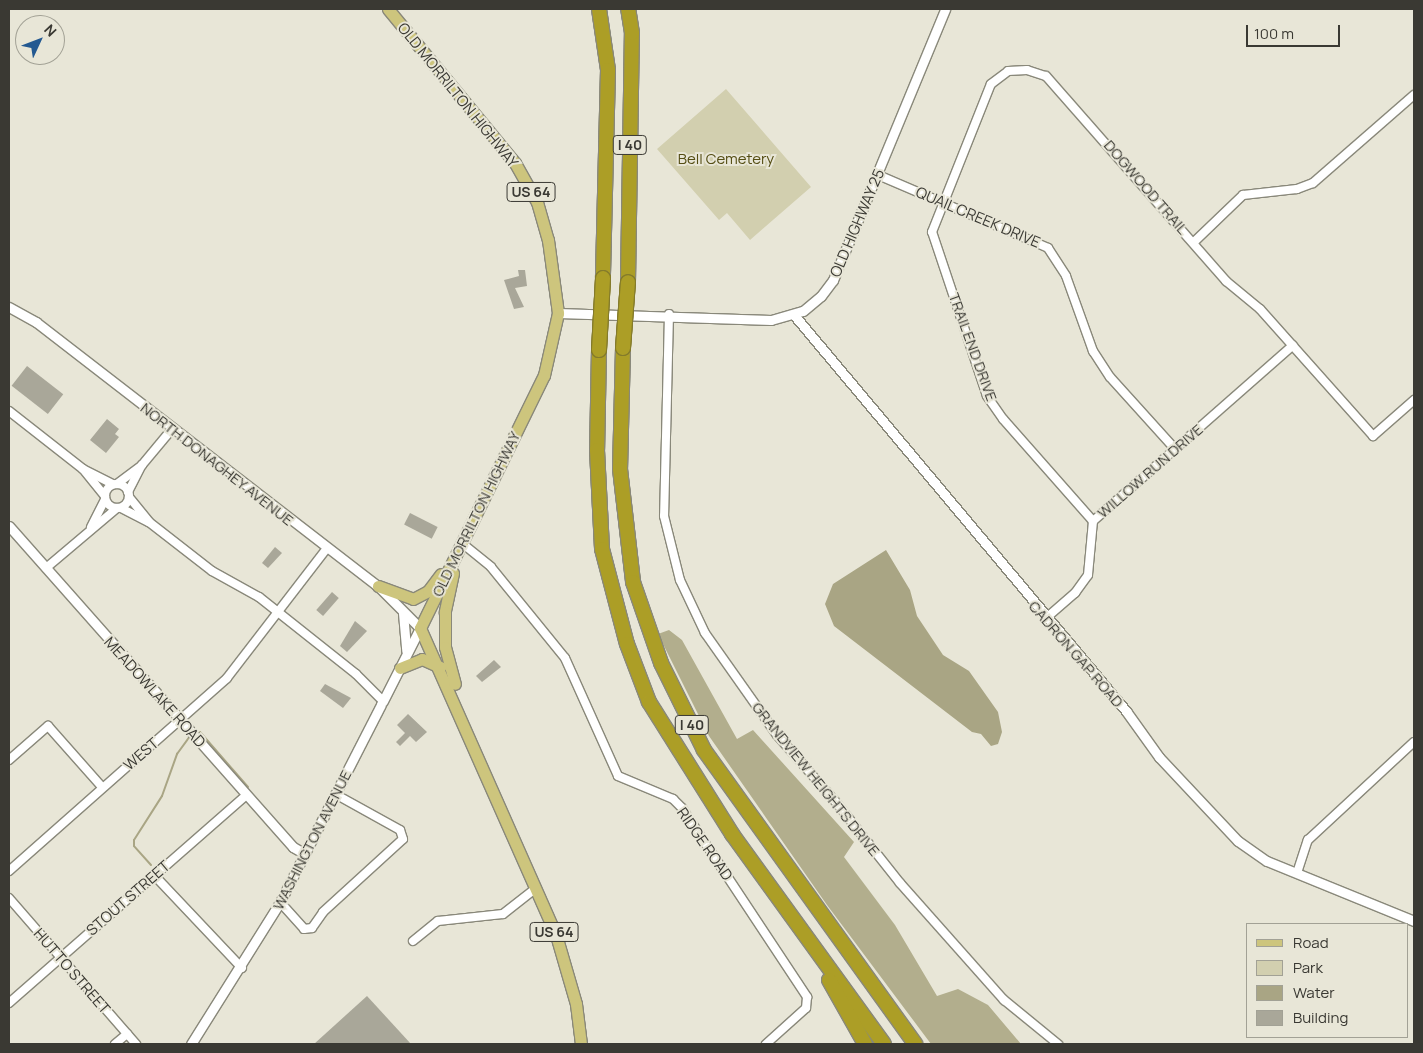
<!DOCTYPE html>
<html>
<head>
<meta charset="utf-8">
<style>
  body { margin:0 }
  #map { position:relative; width:1423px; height:1053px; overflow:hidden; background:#e8e6d7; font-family:Manrope,sans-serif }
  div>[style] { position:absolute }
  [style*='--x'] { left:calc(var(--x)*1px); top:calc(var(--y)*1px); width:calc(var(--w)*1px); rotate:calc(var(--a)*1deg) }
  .green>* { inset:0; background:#d2cfaf }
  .forest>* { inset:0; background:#b2ae8d }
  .water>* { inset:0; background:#a9a584 }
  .stream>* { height:2px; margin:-1px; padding:0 1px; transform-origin:1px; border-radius:1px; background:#a9a584 }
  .building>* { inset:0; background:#a9a799; transform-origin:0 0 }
  .roads { filter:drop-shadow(1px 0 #89887a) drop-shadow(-1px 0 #89887a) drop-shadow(0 1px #89887a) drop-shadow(0 -1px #89887a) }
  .minor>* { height:8px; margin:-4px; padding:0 4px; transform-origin:4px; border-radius:4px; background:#fff }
  .minor>.ring { margin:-4px; padding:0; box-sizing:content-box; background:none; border:8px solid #fff; border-radius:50% }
  .tertiary>* { height:9px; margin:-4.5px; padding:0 4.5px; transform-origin:4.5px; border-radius:4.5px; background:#fff }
  .primary>* { height:11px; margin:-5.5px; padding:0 5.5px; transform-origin:5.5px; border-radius:5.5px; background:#cdc57d }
  .motorway>* { height:14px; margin:-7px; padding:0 7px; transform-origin:7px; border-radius:7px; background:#ac9e26 }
  .bridges { filter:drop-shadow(1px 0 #847b2b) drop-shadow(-1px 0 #847b2b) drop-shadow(0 1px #847b2b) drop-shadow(0 -1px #847b2b) }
  .motorway-bridge>* { height:14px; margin:-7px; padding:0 7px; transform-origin:7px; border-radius:7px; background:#ac9e26 }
  span { translate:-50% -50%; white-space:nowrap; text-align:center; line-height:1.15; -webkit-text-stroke:4px #e8e6d7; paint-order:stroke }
  .shield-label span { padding:1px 4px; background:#e8e6d7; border:1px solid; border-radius:4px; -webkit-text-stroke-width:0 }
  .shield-label { font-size:14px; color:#3a3933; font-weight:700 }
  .street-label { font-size:15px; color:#3a3933 }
  .park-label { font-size:15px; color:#554e14 }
  .frame { position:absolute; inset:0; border:10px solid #3a3933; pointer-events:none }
  .legend { position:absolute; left:1246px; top:923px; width:162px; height:115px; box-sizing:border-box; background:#e8e6d7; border:1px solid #a2a195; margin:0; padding:6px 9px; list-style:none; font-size:15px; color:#3a3933 }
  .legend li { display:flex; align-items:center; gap:10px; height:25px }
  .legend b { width:25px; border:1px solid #a2a195 }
  .north { position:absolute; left:15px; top:15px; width:50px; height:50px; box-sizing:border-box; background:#e8e6d7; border:1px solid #a2a195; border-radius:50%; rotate:47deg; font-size:14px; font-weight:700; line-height:20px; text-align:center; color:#3a3933 }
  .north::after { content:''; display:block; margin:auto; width:18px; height:22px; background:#235991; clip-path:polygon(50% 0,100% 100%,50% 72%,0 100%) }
  .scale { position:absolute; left:1246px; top:25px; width:94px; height:22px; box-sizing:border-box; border:2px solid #3a3933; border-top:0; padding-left:6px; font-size:15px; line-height:18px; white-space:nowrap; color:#3a3933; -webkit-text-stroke:4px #e8e6d7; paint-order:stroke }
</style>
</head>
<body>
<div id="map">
  <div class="green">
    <div style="clip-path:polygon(726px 89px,811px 187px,750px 240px,727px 213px,719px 220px,657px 149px)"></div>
  </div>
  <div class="forest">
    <div style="clip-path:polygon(669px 630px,682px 640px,737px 739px,753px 730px,854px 842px,844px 857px,895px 925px,937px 996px,958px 989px,988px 1005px,1021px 1044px,931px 1044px,827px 905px,709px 736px,658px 634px)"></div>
  </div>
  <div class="water">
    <div style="clip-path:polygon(886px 550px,910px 590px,917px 616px,943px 655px,969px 671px,998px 712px,1002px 732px,998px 744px,991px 746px,981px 734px,972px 732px,834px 626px,825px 604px,833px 584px)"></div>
  </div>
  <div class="stream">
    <div style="--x:196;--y:733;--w:4;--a:-14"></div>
    <div style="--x:200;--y:732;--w:73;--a:48.9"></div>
    <div style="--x:151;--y:865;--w:25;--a:-132"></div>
    <div style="--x:134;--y:846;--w:6;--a:-90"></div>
    <div style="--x:134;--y:840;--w:52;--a:-57.5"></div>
    <div style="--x:162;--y:796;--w:45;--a:-70.3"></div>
    <div style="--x:177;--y:754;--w:24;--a:-54"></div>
  </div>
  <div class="building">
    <div style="clip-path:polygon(518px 270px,525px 270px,527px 286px,515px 288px,524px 307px,514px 309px,504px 280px,519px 276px)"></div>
    <div style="left:27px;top:366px;width:46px;height:25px;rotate:38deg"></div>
    <div style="clip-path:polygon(107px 419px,119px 429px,115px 434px,119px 437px,106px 453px,90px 440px)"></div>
    <div style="left:410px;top:513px;width:31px;height:13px;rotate:27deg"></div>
    <div style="clip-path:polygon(275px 547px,282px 553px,268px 568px,262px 563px)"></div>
    <div style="left:332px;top:592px;width:9px;height:24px;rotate:41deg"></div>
    <div style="clip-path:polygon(355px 621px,367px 631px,347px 652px,340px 646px)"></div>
    <div style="clip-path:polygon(494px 660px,501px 667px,482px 682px,476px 676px)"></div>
    <div style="clip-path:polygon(325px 684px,351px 698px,343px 708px,320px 691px)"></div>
    <div style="clip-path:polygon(408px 714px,427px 732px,416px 742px,410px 736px,400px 746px,396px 742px,405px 733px,397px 725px)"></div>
    <div style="clip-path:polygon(367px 996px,411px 1044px,314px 1044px)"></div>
  </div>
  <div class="roads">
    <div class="minor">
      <div style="--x:878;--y:175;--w:185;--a:23.2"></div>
      <div style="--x:1048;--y:248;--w:33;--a:57"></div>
      <div style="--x:1066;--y:276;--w:80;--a:70.2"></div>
      <div style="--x:1093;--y:351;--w:31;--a:57"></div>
      <div style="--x:1110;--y:377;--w:97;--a:47.9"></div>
      <div style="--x:1194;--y:242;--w:68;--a:-43.8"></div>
      <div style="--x:1243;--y:195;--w:54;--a:-6.3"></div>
      <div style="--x:1297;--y:189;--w:17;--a:-21"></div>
      <div style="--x:1313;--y:183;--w:134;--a:-41.1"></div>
      <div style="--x:669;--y:314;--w:202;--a:91.4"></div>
      <div style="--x:664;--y:516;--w:66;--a:76"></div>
      <div style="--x:680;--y:580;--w:59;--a:64.7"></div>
      <div style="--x:705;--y:633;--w:125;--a:54.8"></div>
      <div style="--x:777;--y:735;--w:88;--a:48.7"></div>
      <div style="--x:835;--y:801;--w:105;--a:51.6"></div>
      <div style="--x:900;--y:883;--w:157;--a:48.4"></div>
      <div style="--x:1004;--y:1000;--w:70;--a:39.2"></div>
      <div style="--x:9;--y:411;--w:94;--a:38.1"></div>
      <div style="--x:83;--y:469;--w:34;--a:27"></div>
      <div style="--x:83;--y:469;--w:35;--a:51"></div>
      <div class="ring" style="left:105px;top:484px;width:16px;height:16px"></div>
      <div style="--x:117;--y:484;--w:31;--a:-37"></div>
      <div style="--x:142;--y:465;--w:47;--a:-50.2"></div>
      <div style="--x:128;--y:492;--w:30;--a:-63"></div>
      <div style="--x:129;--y:497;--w:32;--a:51"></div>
      <div style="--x:121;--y:508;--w:31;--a:27"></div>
      <div style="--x:149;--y:522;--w:80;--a:37.9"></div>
      <div style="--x:212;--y:571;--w:54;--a:29"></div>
      <div style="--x:259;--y:597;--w:124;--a:38.4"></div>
      <div style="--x:356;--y:674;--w:38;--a:45"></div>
      <div style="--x:383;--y:701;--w:4;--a:117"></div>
      <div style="--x:1093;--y:521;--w:136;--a:-131.4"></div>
      <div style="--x:1003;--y:419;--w:28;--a:-125"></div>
      <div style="--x:987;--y:396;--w:173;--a:-108.5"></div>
      <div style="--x:932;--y:232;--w:159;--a:-68.3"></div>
      <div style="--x:991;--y:84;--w:21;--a:-37"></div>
      <div style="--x:1008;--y:71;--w:19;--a:-3"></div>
      <div style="--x:1027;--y:70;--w:20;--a:18"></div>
      <div style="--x:1046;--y:76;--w:273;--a:48.7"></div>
      <div style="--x:1226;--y:281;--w:44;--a:39.5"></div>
      <div style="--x:1260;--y:309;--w:170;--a:48.3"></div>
      <div style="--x:1373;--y:436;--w:55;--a:-41.3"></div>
      <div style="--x:91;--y:527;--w:31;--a:-63"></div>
      <div style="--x:463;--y:544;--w:36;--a:39"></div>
      <div style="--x:491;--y:567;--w:117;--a:50.9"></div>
      <div style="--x:565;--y:658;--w:129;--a:65.8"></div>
      <div style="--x:618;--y:776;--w:60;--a:22.7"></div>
      <div style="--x:673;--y:799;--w:13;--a:45"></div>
      <div style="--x:682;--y:808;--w:227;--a:56.5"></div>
      <div style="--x:807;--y:997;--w:11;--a:95"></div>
      <div style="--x:806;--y:1008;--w:54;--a:138"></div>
      <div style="--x:46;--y:568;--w:93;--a:-40.2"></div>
      <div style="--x:1045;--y:619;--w:40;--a:-41"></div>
      <div style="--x:1075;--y:593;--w:22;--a:-54"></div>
      <div style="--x:1088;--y:575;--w:54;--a:-84.7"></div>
      <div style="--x:1093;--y:521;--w:266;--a:-41.3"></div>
      <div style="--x:9;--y:760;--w:52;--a:-41.1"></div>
      <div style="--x:48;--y:726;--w:81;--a:48.5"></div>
      <div style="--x:9;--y:871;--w:291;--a:-41.5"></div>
      <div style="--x:227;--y:678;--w:164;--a:-52.4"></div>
      <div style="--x:1297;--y:873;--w:35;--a:-72"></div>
      <div style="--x:1308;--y:840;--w:144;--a:-42.8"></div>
      <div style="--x:154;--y:875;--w:128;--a:46.6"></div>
      <div style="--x:9;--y:898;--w:194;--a:49"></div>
      <div style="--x:280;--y:902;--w:36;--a:48"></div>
      <div style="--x:304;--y:929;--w:8;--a:-7"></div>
      <div style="--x:312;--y:928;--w:19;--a:-55"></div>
      <div style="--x:323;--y:912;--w:108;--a:-42.4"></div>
      <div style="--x:403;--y:839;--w:9;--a:-108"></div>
      <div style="--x:400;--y:830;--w:74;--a:-151"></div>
      <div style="--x:413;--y:941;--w:32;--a:-39"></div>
      <div style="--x:438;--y:921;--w:65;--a:-6.1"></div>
      <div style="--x:503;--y:914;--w:42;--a:-38.2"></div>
      <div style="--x:9;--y:1003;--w:316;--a:-41.2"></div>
      <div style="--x:115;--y:1044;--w:16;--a:-40"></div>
    </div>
    <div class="tertiary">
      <div style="--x:9;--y:307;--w:31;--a:29"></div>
      <div style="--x:36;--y:322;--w:432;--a:37.7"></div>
      <div style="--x:378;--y:586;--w:59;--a:45"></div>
      <div style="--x:420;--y:628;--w:82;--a:116.9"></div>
      <div style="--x:558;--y:313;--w:213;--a:1.9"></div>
      <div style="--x:771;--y:320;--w:33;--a:-16"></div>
      <div style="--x:803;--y:311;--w:23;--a:-40"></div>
      <div style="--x:821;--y:296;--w:20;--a:-53"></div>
      <div style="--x:833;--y:280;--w:293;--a:-67.5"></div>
      <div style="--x:794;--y:315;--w:517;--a:50.02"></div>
      <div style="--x:1126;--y:711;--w:57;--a:54.3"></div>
      <div style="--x:1159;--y:757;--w:115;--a:46.8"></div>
      <div style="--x:1238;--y:841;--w:35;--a:35"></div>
      <div style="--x:1267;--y:861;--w:159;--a:22.2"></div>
      <div style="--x:9;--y:526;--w:429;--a:48.5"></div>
      <div style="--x:293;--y:847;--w:14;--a:30"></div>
      <div style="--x:403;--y:613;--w:38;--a:85"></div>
      <div style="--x:191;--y:1044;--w:168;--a:-57.9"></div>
      <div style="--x:280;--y:902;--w:221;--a:-62.9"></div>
    </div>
    <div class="primary">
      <div style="--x:388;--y:9;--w:200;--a:50.5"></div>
      <div style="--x:515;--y:163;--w:45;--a:60.6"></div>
      <div style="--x:537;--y:202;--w:40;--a:74"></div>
      <div style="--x:548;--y:240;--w:74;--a:82.2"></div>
      <div style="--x:558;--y:313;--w:64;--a:102.7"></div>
      <div style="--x:544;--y:375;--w:282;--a:116.1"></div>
      <div style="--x:420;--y:628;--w:336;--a:66.1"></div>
      <div style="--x:556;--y:935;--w:72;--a:73.8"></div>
      <div style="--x:576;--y:1004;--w:40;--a:82.9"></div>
      <div style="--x:453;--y:573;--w:40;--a:102"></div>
      <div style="--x:445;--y:612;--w:35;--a:90"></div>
      <div style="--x:445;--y:647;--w:38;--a:75"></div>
      <div style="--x:378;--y:586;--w:37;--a:20"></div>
      <div style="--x:413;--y:599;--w:17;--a:-28"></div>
      <div style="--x:428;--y:591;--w:21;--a:-53"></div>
      <div style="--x:400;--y:668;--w:24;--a:-22"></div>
      <div style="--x:422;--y:659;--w:20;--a:24"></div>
    </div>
    <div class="motorway">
      <div style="--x:599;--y:9;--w:62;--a:81.6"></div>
      <div style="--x:608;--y:70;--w:208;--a:91.4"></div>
      <div style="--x:628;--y:282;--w:249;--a:-89.1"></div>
      <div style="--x:632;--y:33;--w:24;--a:-99"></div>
      <div style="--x:623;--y:348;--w:121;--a:91.4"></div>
      <div style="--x:620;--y:469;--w:114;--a:83.4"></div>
      <div style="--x:633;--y:582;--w:86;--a:70.9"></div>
      <div style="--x:661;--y:663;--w:97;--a:63.7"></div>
      <div style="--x:704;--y:750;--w:362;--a:54.3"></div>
      <div style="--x:599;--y:350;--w:100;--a:91.1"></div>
      <div style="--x:597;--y:450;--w:99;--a:87.1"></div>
      <div style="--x:602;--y:549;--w:98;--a:75.3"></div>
      <div style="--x:627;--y:644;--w:62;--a:69.2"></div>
      <div style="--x:649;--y:702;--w:156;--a:57.8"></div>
      <div style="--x:732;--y:834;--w:259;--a:54.1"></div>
      <div style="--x:829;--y:980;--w:73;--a:60.6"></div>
    </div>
  </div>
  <div class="bridges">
    <div class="motorway-bridge">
      <div style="--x:623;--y:348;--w:66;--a:-85.7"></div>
      <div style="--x:599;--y:350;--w:72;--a:-86.8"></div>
    </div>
  </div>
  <div class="shield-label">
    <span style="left:630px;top:145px">I 40</span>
    <span style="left:531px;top:192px">US 64</span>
    <span style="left:692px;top:725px">I 40</span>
    <span style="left:554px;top:932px">US 64</span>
  </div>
  <div class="street-label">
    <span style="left:458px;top:95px;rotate:51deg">OLD MORRILTON HIGHWAY</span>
    <span style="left:1146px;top:187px;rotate:49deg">DOGWOOD TRAIL</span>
    <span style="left:978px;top:217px;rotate:23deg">QUAIL CREEK DRIVE</span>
    <span style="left:857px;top:223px;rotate:-67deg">OLD HIGHWAY 25</span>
    <span style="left:973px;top:347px;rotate:70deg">TRAIL END DRIVE</span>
    <span style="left:217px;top:464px;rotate:38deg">NORTH DONAGHEY AVENUE</span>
    <span style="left:1150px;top:471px;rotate:-41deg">WILLOW RUN DRIVE</span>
    <span style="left:476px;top:514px;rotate:-64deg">OLD MORRILTON HIGHWAY</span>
    <span style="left:1076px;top:654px;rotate:49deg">CADRON GAP ROAD</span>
    <span style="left:155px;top:692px;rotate:48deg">MEADOWLAKE ROAD</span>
    <span style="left:141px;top:754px;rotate:-41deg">WEST</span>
    <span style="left:816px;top:779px;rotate:51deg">GRANDVIEW HEIGHTS DRIVE</span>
    <span style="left:312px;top:840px;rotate:-63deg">WASHINGTON AVENUE</span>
    <span style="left:705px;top:844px;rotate:55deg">RIDGE ROAD</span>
    <span style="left:128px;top:898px;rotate:-41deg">STOUT STREET</span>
    <span style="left:72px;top:971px;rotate:49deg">HUTTO STREET</span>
  </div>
  <div class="park-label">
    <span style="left:726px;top:159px">Bell Cemetery</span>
  </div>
  <div class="frame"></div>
  <ul class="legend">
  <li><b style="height:6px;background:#cdc57d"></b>Road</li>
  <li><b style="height:14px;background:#d2cfaf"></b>Park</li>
  <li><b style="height:14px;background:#a9a584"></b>Water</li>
  <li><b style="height:14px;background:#a9a799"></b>Building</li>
  </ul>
  <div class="north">N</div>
  <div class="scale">100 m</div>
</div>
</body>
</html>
